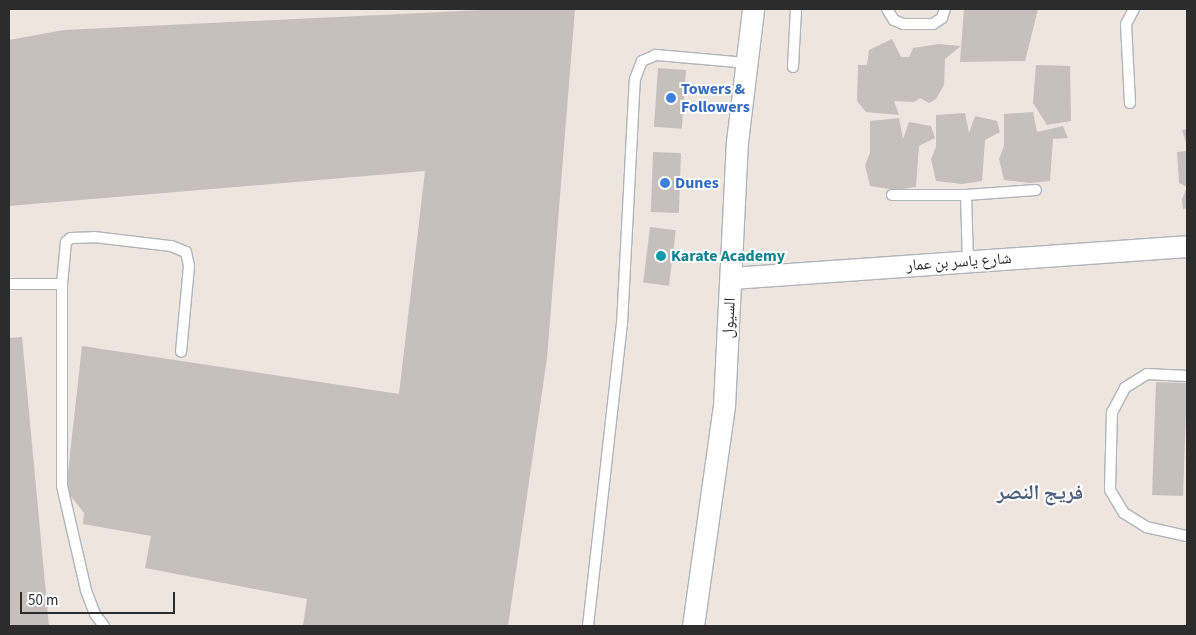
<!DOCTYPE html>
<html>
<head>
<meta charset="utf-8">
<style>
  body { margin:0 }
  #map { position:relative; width:1196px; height:635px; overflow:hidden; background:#eee5df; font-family:"Source Sans 3","Noto Naskh Arabic",sans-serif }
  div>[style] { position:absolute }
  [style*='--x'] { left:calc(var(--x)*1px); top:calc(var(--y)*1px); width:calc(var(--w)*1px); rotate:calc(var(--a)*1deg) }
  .building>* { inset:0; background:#c6bfbb; transform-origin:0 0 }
  .roads { filter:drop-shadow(1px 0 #afb4bc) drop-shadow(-1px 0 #afb4bc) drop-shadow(0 1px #afb4bc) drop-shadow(0 -1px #afb4bc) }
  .lane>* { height:10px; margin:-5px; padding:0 5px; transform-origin:5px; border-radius:5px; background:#fff }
  .street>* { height:21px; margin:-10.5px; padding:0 10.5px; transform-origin:10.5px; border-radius:10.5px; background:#fff }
  .dots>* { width:14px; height:14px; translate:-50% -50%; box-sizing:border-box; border:2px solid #fff; border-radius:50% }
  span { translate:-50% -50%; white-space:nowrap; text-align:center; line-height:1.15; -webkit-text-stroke:4px #fff; paint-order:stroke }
  .shop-label { font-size:16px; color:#366cbe; font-weight:700 }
  .left { translate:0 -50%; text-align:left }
  .culture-label { font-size:16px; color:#0d838f; font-weight:700 }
  .street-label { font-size:16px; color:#2c2c2c }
  .district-label { font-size:21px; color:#4d5e7d; font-weight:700 }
  .frame { position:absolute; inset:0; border:10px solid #2c2c2c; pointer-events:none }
  .scale { position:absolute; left:20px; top:592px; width:155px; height:22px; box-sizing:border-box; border:2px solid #2c2c2c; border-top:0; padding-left:6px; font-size:15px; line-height:18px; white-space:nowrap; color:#2c2c2c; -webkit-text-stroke:4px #fff; paint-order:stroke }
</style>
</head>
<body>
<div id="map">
  <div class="building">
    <div style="clip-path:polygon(503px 9px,575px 9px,547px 358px,508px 626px,303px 626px,307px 599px,145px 568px,151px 536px,83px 524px,84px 513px,66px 490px,82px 346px,399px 394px,425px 171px,9px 206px,9px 40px,64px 30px)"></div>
    <div style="clip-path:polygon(964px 9px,1038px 9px,1025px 61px,960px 62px)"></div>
    <div style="clip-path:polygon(892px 39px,901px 57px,909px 57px,913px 48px,938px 44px,961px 46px,945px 59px,944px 85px,936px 99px,929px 103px,920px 98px,914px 102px,894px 101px,899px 115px,866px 112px,857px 101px,858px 65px,867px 65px,869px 50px)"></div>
    <div style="clip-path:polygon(1036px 65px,1070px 66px,1071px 121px,1047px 125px,1033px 103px)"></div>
    <div style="left:658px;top:68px;width:28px;height:59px;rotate:4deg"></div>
    <div style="clip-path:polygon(1033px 112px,1037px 132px,1063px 126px,1068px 138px,1053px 139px,1050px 181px,1030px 183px,1004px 180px,999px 159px,1004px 146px,1004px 114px)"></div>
    <div style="clip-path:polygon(965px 113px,969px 133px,975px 116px,997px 121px,1000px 132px,985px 140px,982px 181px,962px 184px,936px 181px,931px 159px,936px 147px,936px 115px)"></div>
    <div style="clip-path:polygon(899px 118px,903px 139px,909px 122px,931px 126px,935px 138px,919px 146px,916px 187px,896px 190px,870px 186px,865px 165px,870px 153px,870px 121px)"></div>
    <div style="clip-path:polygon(1187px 129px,1187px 146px,1182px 130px)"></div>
    <div style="clip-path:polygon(1187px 151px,1187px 208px,1183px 209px,1182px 199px,1187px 187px,1179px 183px,1177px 152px)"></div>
    <div style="left:653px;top:152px;width:28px;height:60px;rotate:2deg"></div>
    <div style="left:650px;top:227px;width:26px;height:56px;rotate:7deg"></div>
    <div style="clip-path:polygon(22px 337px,49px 626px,9px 626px,9px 338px)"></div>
    <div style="left:1156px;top:382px;width:31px;height:113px;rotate:2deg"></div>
  </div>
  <div class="roads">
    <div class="lane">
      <div style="--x:887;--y:9;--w:13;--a:58"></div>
      <div style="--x:894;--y:20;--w:10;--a:24"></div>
      <div style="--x:903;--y:24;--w:30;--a:0"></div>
      <div style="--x:933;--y:24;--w:11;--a:-34"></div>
      <div style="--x:942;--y:18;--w:9;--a:-72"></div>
      <div style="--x:793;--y:67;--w:58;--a:-87"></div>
      <div style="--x:1130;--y:103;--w:79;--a:-92.9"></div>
      <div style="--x:1126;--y:24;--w:17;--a:-62"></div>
      <div style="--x:892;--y:195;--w:74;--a:0"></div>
      <div style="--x:966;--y:195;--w:70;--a:-4.1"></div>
      <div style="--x:966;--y:195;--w:66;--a:88.3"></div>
      <div style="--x:9;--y:284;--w:53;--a:0"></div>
      <div style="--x:1187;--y:376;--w:40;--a:-177.1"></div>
      <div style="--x:1147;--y:374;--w:26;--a:148"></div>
      <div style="--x:1125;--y:388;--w:27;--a:118"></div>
      <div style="--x:1112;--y:412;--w:78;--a:91.5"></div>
      <div style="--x:1110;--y:490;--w:27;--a:59"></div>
      <div style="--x:1124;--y:513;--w:26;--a:32"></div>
      <div style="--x:1146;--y:527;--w:42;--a:12.4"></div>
      <div style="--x:104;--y:626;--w:15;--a:-127"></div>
      <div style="--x:95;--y:614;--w:26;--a:-111"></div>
      <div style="--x:86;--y:590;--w:107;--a:-103"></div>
      <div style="--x:62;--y:486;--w:202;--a:-90"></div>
      <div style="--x:62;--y:284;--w:42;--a:-84.6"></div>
      <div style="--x:66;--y:242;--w:6;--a:-39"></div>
      <div style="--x:71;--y:238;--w:23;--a:-2"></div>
      <div style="--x:94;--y:237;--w:78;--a:6.7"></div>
      <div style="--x:171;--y:246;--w:16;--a:22"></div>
      <div style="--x:186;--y:252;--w:14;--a:78"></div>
      <div style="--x:189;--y:266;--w:86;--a:95.3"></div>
      <div style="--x:588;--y:626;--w:304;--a:-83.6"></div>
      <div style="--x:622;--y:324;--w:245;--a:-87"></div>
      <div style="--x:635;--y:79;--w:19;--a:-69"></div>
      <div style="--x:642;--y:61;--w:15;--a:-23"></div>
      <div style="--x:656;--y:55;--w:91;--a:5"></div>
    </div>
    <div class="street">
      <div style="--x:731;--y:278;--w:457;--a:-4"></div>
      <div style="--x:693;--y:626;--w:222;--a:-82"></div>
      <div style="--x:724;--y:406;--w:264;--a:-87.2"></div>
      <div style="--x:737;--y:142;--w:134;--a:-83.1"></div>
    </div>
  </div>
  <div class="dots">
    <div style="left:671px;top:98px;background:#3f7fe0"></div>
    <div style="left:665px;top:183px;background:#3f7fe0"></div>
    <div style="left:661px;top:256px;background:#0f9aa8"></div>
  </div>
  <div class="shop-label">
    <span class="left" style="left:681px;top:98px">Towers &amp;<br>Followers</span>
    <span class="left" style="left:675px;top:183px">Dunes</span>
  </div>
  <div class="culture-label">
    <span class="left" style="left:671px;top:256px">Karate Academy</span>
  </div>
  <div class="street-label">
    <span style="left:959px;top:262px;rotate:-4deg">شارع ياسر بن عمار</span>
    <span style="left:729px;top:318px;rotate:-87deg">السيول</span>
  </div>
  <div class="district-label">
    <span style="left:1040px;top:492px">فريج النصر</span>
  </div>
  <div class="frame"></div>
  <div class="scale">50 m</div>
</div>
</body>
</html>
